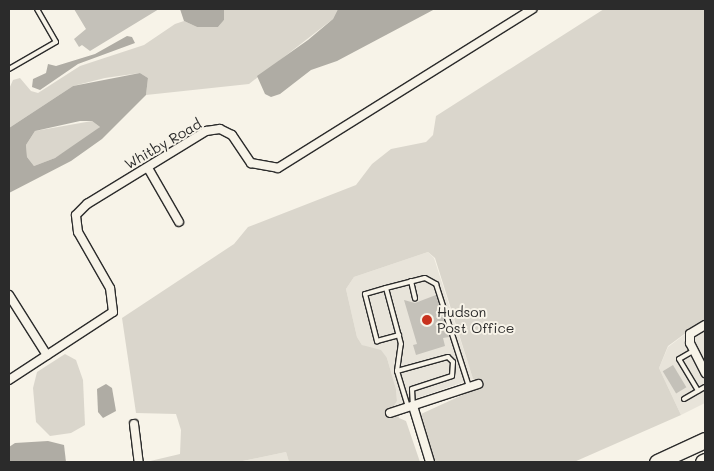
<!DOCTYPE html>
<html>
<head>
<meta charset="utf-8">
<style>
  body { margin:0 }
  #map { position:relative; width:714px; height:471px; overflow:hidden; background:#f7f3e8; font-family:Mali,sans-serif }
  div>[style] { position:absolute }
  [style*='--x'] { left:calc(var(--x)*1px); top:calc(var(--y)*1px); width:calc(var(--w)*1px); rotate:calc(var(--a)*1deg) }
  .built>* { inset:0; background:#e8e4da }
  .green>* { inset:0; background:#dad6cc }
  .water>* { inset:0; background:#afaca4 }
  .building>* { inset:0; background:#c4c1b9; transform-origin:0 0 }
  .roads { filter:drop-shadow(1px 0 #2b2b2b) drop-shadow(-1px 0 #2b2b2b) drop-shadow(0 1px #2b2b2b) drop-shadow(0 -1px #2b2b2b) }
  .lane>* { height:4px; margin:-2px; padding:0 2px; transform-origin:2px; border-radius:2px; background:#f7f3e8 }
  .street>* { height:8px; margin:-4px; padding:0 4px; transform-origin:4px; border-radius:4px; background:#f7f3e8 }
  .highway>* { height:15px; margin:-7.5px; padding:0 7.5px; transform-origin:7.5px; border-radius:7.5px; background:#f7f3e8 }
  .dots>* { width:14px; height:14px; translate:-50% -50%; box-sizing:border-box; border:2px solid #f7f3e8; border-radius:50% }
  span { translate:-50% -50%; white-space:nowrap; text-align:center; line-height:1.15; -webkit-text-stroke:4px #f7f3e8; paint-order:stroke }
  .street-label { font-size:14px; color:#2b2b2b }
  .poi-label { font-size:14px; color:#2b2b2b }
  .left { translate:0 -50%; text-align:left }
  .frame { position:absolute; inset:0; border:10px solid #2b2b2b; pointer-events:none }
</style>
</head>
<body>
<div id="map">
  <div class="built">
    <div style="clip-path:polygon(428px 252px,434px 258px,473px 379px,394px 406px,397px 401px,396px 389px,387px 358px,362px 345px,357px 337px,346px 289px,354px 277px)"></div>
    <div style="clip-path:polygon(705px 319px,705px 403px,681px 415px,659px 368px,668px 347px)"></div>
    <div style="clip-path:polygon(286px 452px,289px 462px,238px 462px)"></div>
  </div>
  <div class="green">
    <div style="clip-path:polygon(224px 9px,338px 9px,333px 19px,249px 84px,146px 95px,148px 78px,140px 73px,105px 78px,73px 86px,9px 128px,9px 89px,13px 80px,20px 78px,31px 91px,38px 93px,80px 66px,144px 45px,175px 24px,184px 21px,197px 27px,218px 27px,224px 20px)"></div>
    <div style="clip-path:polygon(604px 9px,705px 9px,705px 319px,668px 346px,659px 368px,681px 415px,574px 462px,435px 462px,421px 414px,482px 386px,473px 379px,435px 258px,428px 252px,354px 277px,346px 289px,357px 337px,362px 345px,381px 350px,387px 358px,396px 389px,397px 401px,394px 406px,399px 418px,406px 421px,420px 462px,289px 462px,286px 452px,238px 462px,146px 462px,180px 454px,181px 430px,176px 414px,136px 413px,122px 318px,234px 244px,248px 227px,356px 185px,372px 164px,391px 149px,426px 142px,433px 135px,436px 116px)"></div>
    <div style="clip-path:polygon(92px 121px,100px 127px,92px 135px,55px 158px,34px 166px,27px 157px,26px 145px,35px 131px)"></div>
    <div style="clip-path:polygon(65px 354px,76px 360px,83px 380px,85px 425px,71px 433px,50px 436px,36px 422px,33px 388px,37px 372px)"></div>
  </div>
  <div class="water">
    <div style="clip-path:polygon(180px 9px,224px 9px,224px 20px,218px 27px,197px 27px,184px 21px)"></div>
    <div style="clip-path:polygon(338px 9px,435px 9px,337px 61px,311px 70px,280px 94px,271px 97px,265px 94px,257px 76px,308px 40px,333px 19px)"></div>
    <div style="clip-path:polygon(127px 36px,132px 37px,135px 43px,78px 64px,40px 90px,32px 87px,33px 79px,46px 73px,48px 64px,56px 66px,95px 54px)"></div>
    <div style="clip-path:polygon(evenodd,140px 73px,148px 78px,146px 95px,102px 139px,71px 161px,9px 193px,9px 128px,73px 86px,140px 73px,80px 121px,92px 121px,100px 127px,55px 158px,34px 166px,27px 157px,26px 145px,35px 131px,80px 121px)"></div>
    <div style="clip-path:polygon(106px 384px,112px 388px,116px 411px,103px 418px,98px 412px,97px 389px)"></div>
    <div style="clip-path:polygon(48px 441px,64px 445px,66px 462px,10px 462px,9px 447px,15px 443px)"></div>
  </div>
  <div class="building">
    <div style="clip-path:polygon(74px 9px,159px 9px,90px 51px,82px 45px,79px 47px,74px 39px,86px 29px)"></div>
    <div style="clip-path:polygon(436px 295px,449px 337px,443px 338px,445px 346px,416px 355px,413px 345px,417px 344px,404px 300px,415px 303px)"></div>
    <div style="left:673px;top:365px;width:26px;height:12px;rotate:59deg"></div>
  </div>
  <div class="roads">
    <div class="lane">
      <div style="--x:9;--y:69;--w:54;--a:-29.9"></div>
      <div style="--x:56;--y:42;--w:38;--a:-120"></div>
      <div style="--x:411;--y:281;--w:18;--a:77"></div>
      <div style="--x:386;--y:288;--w:22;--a:164"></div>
      <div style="--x:365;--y:294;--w:49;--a:75.7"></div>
      <div style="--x:377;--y:341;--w:23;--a:-15"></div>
      <div style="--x:693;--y:351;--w:16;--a:150"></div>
      <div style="--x:679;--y:359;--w:37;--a:59"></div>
      <div style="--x:397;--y:371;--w:53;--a:-15.4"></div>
      <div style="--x:448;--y:357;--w:7;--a:45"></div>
      <div style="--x:453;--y:362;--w:14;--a:94"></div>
      <div style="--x:452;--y:376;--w:42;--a:162"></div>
      <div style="--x:412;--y:389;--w:17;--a:87"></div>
      <div style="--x:684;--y:399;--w:24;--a:-30"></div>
      <div style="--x:408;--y:407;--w:38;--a:-107"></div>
      <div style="--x:397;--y:371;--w:27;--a:-82"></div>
      <div style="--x:401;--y:344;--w:58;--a:-105"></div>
      <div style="--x:386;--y:288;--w:40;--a:-14.4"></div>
      <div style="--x:425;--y:278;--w:13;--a:29"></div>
      <div style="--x:436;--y:284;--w:108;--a:72.2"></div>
    </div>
    <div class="street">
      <div style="--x:148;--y:168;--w:62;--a:60.1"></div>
      <div style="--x:9;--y:295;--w:71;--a:57.7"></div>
      <div style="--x:705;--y:325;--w:17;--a:149"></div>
      <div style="--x:690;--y:334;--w:9;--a:90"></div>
      <div style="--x:690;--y:343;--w:34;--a:63"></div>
      <div style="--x:9;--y:380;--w:124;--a:-33.2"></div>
      <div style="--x:113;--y:312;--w:24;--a:-97"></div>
      <div style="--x:110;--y:288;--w:64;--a:-119.7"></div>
      <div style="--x:78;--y:232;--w:17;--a:-97"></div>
      <div style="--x:76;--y:215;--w:16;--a:-45"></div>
      <div style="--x:87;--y:204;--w:140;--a:-31.5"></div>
      <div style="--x:206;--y:131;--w:14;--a:-8"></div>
      <div style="--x:220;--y:129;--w:13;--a:27"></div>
      <div style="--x:232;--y:135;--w:34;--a:56"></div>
      <div style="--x:251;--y:163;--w:27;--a:10"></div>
      <div style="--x:278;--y:168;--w:300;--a:-32"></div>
      <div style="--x:413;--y:406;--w:59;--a:73.1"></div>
      <div style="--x:390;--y:413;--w:93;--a:-18.2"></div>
      <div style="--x:134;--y:424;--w:38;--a:83"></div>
    </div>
    <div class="highway">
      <div style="--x:657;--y:462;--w:53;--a:-24.6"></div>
      <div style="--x:703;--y:462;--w:2;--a:-27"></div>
    </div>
  </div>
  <div class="dots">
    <div style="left:427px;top:320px;background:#c8321e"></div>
  </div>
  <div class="street-label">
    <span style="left:163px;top:144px;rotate:-30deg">Whitby Road</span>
  </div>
  <div class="poi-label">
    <span class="left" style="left:437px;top:320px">Hudson<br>Post Office</span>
  </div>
  <div class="frame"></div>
</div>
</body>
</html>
